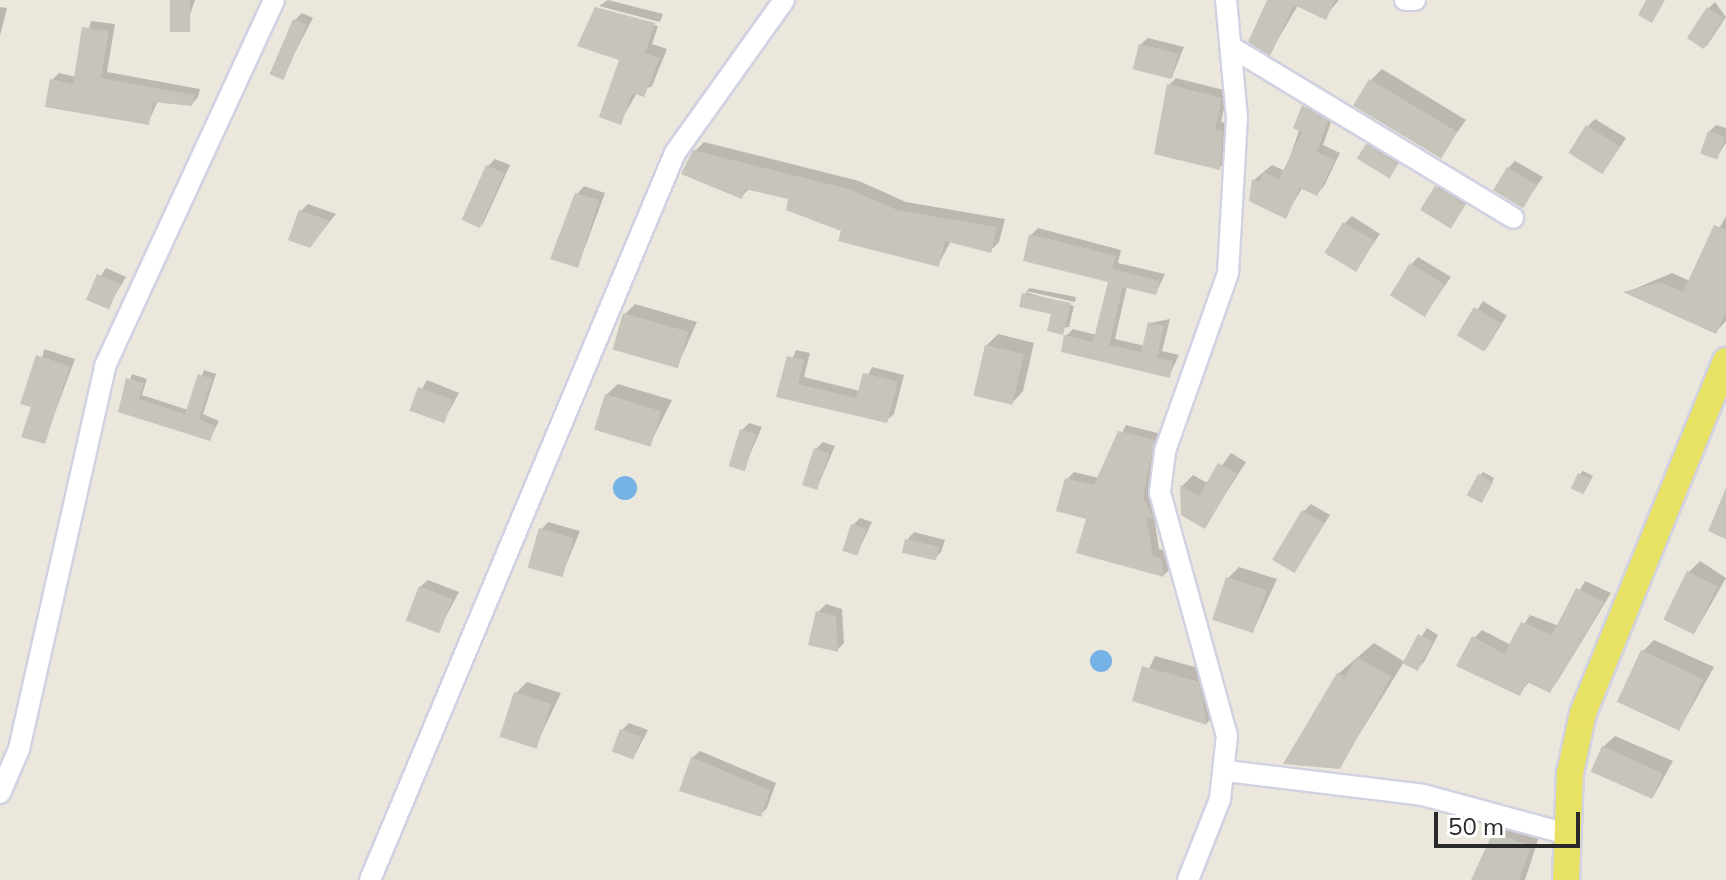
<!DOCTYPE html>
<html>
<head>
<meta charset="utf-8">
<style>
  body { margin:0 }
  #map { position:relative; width:1726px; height:880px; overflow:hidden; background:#ebe7dc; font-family:Mulish,sans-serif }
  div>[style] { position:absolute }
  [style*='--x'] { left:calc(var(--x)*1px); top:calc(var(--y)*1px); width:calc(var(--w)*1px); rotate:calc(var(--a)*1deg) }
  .water>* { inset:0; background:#75b3e7 }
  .round { border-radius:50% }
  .shadow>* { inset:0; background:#0003; transform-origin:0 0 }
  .building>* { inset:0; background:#c6c4bb; transform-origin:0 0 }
  .roads { filter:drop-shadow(2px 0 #d1d1e1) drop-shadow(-2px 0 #d1d1e1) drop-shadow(0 2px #d1d1e1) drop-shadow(0 -2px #d1d1e1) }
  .minor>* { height:20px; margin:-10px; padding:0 10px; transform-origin:10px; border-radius:10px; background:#fff }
  .major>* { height:26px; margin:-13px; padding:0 13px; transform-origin:13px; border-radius:13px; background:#e7e164 }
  span { translate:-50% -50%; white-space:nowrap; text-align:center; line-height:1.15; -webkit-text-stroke:6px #fff; paint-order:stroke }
  .scale { position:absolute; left:1434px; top:812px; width:146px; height:36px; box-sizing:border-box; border:4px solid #292929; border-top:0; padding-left:10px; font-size:24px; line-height:28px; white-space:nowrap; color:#292929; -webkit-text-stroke:6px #fff; paint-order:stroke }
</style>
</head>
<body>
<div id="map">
  <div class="water">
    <div class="round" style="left:613px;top:476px;width:24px;height:24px"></div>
    <div class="round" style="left:1090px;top:650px;width:22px;height:22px"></div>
  </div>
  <div class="shadow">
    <div style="clip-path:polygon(173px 0,195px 0,184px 33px)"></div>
    <div style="clip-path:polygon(608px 0,663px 14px,660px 22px,599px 6px)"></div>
    <div style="clip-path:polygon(1269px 0,1339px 0,1325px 17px,1298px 5px,1270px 53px)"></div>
    <div style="clip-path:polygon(1715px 2px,1726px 17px,1706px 47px,1708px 9px)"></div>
    <div style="clip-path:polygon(0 7px,7px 8px,0 36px)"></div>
    <div style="clip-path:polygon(598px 10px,658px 26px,652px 44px,667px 49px,652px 86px,637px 93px,620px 122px,621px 59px)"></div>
    <div style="clip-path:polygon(302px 13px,313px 18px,282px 77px,295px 20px)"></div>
    <div style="clip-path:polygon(91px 21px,115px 24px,107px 72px,200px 89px,198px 97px,192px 104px,158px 101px,148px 123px,52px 80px,59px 73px,76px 77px)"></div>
    <div style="clip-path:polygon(1148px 38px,1184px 47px,1172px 77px,1140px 45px)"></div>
    <div style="clip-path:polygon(1382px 69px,1466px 120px,1440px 156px,1371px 80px)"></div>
    <div style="clip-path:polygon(1176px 78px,1228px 91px,1221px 122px,1230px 124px,1227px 161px,1219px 168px,1169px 85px)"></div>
    <div style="clip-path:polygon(1310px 99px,1334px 114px,1323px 145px,1340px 153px,1324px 186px,1317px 194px,1303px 187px,1285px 216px,1254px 180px,1272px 165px,1285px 171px)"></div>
    <div style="clip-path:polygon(1595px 119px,1626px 138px,1604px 171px,1588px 126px)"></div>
    <div style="clip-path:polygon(1716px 125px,1726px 128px,1726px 143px,1716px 158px,1709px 132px)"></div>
    <div style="clip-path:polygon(1375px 138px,1404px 156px,1389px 175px,1367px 145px)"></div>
    <div style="clip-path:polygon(704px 142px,859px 181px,906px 202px,1005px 219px,999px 242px,990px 251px,951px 241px,938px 265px,843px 229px,791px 198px,750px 188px,742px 196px,694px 152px)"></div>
    <div style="clip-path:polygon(495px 159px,510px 165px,482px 226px,487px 167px)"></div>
    <div style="clip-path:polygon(1515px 161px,1543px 177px,1522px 207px,1508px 168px)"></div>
    <div style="clip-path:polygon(1444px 180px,1471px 197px,1450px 226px,1437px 187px)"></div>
    <div style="clip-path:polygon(584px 186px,605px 193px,578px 266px,577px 194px)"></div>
    <div style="clip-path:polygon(308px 204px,336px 214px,310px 246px,301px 211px)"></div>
    <div style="clip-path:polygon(1352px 216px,1380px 234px,1355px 270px,1345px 223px)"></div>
    <div style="clip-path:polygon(1726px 216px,1726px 321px,1716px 332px,1627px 292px,1672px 273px,1690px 281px)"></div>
    <div style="clip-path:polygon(1038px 228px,1121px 250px,1118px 263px,1165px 274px,1156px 293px,1127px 286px,1115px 339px,1145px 346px,1150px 323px,1170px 319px,1162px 351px,1179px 355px,1169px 376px,1066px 336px,1073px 329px,1097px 335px,1110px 280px,1031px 235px)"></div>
    <div style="clip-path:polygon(1418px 257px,1451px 277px,1425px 314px,1411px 265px)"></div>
    <div style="clip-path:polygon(106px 268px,126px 277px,107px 308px,87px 298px)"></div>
    <div style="clip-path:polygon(1030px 288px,1076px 297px,1075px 302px,1026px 291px)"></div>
    <div style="clip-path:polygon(1026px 292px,1074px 306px,1069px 327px,1050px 329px,1054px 313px,1021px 306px)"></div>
    <div style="left:1483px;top:301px;width:28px;height:41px;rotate:32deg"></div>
    <div style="clip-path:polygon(635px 304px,697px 322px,677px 367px,625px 314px)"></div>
    <div style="clip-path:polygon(998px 334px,1034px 343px,1023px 391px,1012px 403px,986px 346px)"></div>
    <div style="clip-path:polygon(44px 349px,75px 359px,44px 442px,33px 406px)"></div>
    <div style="clip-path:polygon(796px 350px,810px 353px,804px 377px,860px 391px,872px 367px,904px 375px,894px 414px,886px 421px,778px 396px)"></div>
    <div style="clip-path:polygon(204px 370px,216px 374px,203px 414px,219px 421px,210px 439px,120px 411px,132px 374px,147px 379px,142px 395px,188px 410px)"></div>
    <div style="clip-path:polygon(427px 380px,459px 393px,443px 422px,411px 409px)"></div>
    <div style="clip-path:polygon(618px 384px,672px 400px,650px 444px,606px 395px)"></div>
    <div style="clip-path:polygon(749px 423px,762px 427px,744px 468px,742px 430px)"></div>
    <div style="clip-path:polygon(1126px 425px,1161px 434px,1150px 489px,1160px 510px,1154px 516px,1159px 549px,1168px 551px,1171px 568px,1164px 575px,1079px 552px,1088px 517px,1067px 479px,1074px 472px,1099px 478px)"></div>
    <div style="clip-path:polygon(823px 442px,835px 446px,817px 488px,816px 449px)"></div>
    <div style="clip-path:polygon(1231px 453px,1246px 462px,1205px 526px,1183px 513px,1182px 486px,1193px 475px,1209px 484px)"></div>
    <div style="clip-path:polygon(1583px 471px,1593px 476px,1585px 491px,1580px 474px)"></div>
    <div style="clip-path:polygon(1483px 472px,1494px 478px,1484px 497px,1480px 475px)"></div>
    <div style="clip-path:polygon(1311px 504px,1330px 515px,1295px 570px,1304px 511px)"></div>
    <div style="clip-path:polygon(860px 518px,872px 522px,857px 554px,853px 525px)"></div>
    <div style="clip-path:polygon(548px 522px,580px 531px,562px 575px,541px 530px)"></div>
    <div style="clip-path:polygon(914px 532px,945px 540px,941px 552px,934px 559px,907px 540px)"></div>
    <div style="clip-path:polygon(1700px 561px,1726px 578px,1695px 632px,1689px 572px)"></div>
    <div style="clip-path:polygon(1239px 567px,1277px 579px,1253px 631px,1228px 578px)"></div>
    <div style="clip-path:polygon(428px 580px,459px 592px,438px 631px,420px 587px)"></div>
    <div style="clip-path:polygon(1585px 581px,1611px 593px,1557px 682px,1549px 690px,1530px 681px,1519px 694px,1474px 638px,1482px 630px,1511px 645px,1530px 615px,1559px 626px)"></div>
    <div style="clip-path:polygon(826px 604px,842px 609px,844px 643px,837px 650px,818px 612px)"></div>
    <div style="clip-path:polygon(1427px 628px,1438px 635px,1424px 662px,1417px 669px,1404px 662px,1339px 767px,1338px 674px,1374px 643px,1405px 662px)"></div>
    <div style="clip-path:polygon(1654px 640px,1714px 667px,1680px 728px,1643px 651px)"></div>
    <div style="clip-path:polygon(1155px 656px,1209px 671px,1218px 712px,1207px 723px,1134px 700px)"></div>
    <div style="clip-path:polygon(527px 682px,561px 693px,535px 747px,516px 693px)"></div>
    <div style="clip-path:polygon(629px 723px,648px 730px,634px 757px,622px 730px)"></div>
    <div style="clip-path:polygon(1615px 736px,1673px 761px,1653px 797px,1603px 747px)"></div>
    <div style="clip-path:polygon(700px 751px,776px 783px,767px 808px,760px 815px,692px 758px)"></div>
    <div style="clip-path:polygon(1504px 824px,1539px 837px,1525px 880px,1480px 880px)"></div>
  </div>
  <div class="building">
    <div style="left:170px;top:0;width:20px;height:32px"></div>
    <div style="clip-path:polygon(1267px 0,1335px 0,1326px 20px,1294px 5px,1270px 56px,1248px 42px)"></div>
    <div style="clip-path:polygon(1646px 0,1665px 0,1652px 23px,1638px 15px)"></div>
    <div style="clip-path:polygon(595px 7px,655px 23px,645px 53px,660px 58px,644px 97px,632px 93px,621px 125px,599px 117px,619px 60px,577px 46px)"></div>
    <div style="left:1707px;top:7px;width:20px;height:37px;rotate:33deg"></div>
    <div style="left:293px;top:19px;width:15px;height:60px;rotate:23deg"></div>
    <div style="clip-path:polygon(82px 27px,109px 31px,101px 78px,194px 95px,192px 106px,153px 102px,149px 125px,45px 107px,50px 79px,73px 84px)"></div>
    <div style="left:1139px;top:44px;width:40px;height:26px;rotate:14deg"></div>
    <div style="left:1369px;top:79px;width:103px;height:31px;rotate:31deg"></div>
    <div style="clip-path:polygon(1167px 84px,1222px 98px,1215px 129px,1223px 131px,1220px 170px,1154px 154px)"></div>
    <div style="clip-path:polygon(1302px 105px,1328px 121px,1317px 152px,1335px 160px,1317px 196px,1300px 188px,1286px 219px,1249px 201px,1252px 179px,1259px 182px,1264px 172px,1279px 179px,1302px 132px,1293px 128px)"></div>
    <div style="left:1586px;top:125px;width:40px;height:33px;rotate:32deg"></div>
    <div style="left:1708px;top:131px;width:18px;height:24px;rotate:19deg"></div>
    <div style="left:1366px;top:144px;width:38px;height:17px;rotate:32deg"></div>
    <div style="clip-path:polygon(693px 150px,849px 189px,897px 210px,997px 227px,991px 253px,945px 241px,939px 267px,838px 241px,841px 231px,786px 210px,788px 199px,745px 189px,742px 199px,681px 174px)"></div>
    <div style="left:486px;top:165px;width:20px;height:60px;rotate:24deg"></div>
    <div style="left:1507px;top:167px;width:35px;height:27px;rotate:31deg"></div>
    <div style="left:1435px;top:186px;width:36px;height:28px;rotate:32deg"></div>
    <div style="clip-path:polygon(575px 193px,599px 200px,578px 268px,550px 259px)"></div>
    <div style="clip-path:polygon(299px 210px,330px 221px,310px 248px,288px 240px)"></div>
    <div style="left:1343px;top:222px;width:37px;height:36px;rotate:31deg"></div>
    <div style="clip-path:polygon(1714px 225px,1726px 230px,1726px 312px,1716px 334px,1623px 292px,1660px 282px,1683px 292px)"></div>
    <div style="clip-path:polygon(1029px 234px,1116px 256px,1112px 269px,1160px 281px,1156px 295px,1123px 287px,1109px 345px,1141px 352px,1148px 322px,1164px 326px,1157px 358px,1173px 361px,1170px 378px,1061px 352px,1064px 335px,1093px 342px,1108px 282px,1023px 261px)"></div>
    <div style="left:1410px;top:263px;width:41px;height:38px;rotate:32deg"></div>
    <div style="left:97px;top:274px;width:25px;height:28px;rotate:23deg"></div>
    <div style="clip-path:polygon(1022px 293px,1071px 303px,1063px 335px,1047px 331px,1051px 314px,1019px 307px)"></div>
    <div style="left:1474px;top:307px;width:31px;height:33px;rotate:31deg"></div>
    <div style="left:623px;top:313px;width:68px;height:38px;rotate:16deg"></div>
    <div style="left:985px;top:345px;width:40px;height:52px;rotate:13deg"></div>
    <div style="clip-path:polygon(36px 355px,70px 366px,45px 444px,21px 437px,31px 407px,20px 404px)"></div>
    <div style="clip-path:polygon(787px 356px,804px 360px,798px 384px,856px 398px,863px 373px,898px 382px,887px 423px,776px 397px)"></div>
    <div style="clip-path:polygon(198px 374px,212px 379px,199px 419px,215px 426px,210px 441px,118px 412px,126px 378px,144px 383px,139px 399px,185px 414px)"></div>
    <div style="left:418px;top:387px;width:37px;height:25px;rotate:20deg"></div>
    <div style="left:605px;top:394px;width:59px;height:37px;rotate:17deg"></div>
    <div style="left:740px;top:429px;width:17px;height:39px;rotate:17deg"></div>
    <div style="clip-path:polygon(1118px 431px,1155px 440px,1143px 497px,1154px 519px,1146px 517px,1153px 556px,1161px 558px,1164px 577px,1076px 553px,1086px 519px,1056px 511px,1065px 478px,1094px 485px)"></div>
    <div style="left:814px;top:448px;width:16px;height:39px;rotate:18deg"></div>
    <div style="clip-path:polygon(1218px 463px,1237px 474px,1205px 529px,1181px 515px,1180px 485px,1199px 496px)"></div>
    <div style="left:1578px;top:473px;width:14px;height:17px;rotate:25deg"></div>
    <div style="left:1478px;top:474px;width:17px;height:24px;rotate:28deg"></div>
    <div style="clip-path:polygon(1726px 488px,1726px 539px,1708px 531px)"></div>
    <div style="left:1302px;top:510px;width:26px;height:58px;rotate:31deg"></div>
    <div style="left:851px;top:524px;width:16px;height:28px;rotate:18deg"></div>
    <div style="left:539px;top:528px;width:36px;height:41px;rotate:16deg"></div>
    <div style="left:905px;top:539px;width:35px;height:14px;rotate:13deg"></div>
    <div style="left:1687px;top:571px;width:34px;height:54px;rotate:26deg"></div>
    <div style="left:1226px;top:577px;width:43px;height:45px;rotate:18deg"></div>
    <div style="left:419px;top:586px;width:36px;height:37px;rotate:21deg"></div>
    <div style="clip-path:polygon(1576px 588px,1604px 602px,1550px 693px,1527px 682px,1520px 696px,1456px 666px,1472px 636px,1504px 654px,1521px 622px,1552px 635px)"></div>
    <div style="clip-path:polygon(816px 611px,836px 616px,838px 652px,808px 645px)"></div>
    <div style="left:1418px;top:634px;width:17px;height:33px;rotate:28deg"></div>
    <div style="left:1641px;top:650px;width:69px;height:57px;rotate:25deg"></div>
    <div style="clip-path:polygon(1357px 657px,1391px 677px,1340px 769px,1283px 764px,1337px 673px,1345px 677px)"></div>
    <div style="clip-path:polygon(1142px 666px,1199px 682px,1207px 725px,1132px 701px)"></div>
    <div style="left:514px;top:692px;width:39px;height:47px;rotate:18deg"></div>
    <div style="left:620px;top:729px;width:23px;height:24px;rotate:20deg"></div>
    <div style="left:1602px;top:746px;width:67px;height:28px;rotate:24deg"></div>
    <div style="clip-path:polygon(691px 757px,770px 790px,761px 817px,679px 791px)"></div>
    <div style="clip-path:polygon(1493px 832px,1531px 846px,1519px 880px,1471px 880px)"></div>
  </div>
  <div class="roads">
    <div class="minor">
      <div style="--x:1405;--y:0;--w:10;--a:0"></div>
      <div style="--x:1236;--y:50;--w:324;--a:31.2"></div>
      <div style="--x:1226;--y:771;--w:198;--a:6.9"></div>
      <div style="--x:1423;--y:795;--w:150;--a:15.1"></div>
      <div style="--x:0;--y:793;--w:48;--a:-66.6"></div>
      <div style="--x:19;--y:749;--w:393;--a:-77.3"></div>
      <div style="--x:105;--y:366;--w:403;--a:-65.2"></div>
      <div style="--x:370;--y:880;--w:788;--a:-67.24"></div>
      <div style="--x:675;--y:153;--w:188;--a:-54.5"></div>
      <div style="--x:1188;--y:880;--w:87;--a:-68.4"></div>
      <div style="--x:1220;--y:799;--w:63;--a:-83.7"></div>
      <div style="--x:1227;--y:736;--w:253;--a:-105.4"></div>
      <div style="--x:1160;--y:492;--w:41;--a:-83"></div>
      <div style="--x:1165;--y:451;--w:189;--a:-70.5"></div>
      <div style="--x:1228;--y:273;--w:155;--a:-86.7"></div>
      <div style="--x:1237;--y:118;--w:119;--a:-95.3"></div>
    </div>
    <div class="major">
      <div style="--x:1566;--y:880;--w:107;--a:-87.9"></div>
      <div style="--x:1570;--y:773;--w:61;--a:-77.8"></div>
      <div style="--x:1583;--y:713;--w:380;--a:-67.9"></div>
    </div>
  </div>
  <div class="scale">50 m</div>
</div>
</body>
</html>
